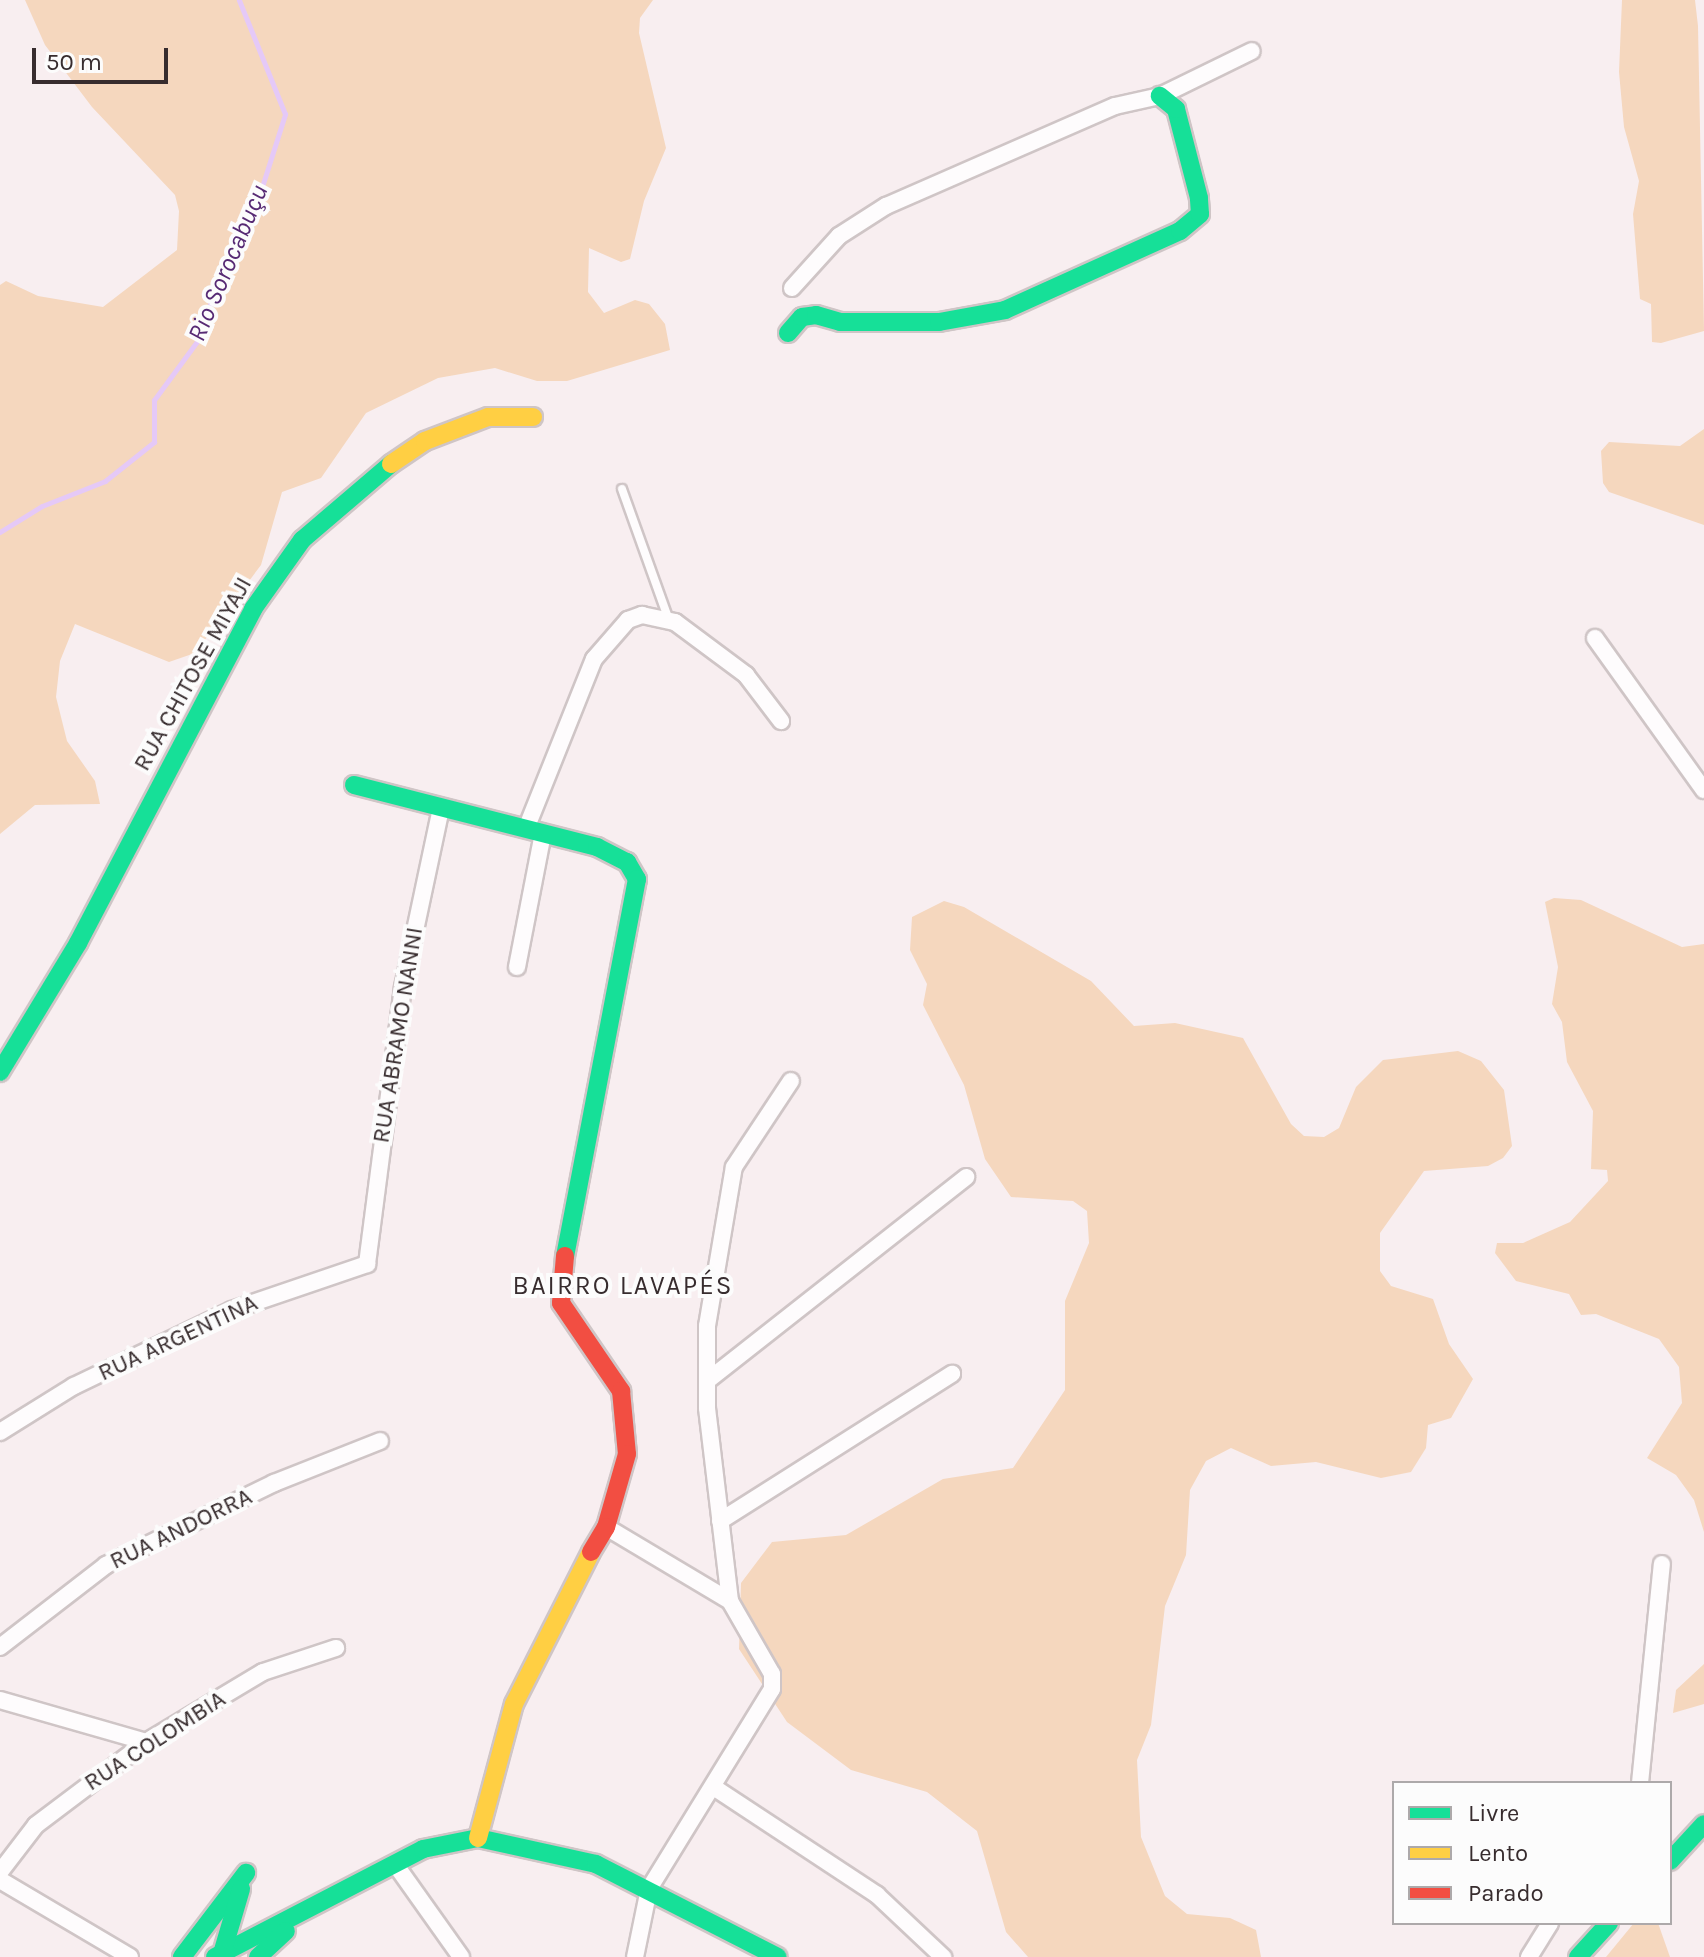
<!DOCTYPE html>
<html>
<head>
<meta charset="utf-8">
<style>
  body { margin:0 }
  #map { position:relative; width:1704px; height:1957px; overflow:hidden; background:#f8eef0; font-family:Karla,sans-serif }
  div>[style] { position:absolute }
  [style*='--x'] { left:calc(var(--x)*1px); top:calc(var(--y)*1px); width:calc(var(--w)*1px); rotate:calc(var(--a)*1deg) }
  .green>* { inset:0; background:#f5d7be }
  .stream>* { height:5px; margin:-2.5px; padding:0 2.5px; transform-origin:2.5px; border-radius:2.5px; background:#e5c9f7 }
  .roads { filter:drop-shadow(2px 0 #cfc5c6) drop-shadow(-2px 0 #cfc5c6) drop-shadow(0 2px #cfc5c6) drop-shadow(0 -2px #cfc5c6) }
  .lane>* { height:8px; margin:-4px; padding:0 4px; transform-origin:4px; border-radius:4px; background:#fefcfd }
  .street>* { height:16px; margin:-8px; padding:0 8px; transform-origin:8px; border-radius:8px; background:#fefcfd }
  .fast>* { height:18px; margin:-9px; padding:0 9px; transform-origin:9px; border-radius:9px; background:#16e098 }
  .slow>* { height:18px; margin:-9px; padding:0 9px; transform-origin:9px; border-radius:9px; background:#ffcf43 }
  .jam>* { height:18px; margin:-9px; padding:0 9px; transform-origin:9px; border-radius:9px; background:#f24e42 }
  span { translate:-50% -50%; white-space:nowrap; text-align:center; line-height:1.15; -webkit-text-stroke:8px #fcfcfc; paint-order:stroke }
  .street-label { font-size:24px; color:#372c2e }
  .water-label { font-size:26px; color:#572a74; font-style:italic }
  .neighbourhood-label { font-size:26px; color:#372c2e; letter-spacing:2px }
  .legend { position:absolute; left:1392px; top:1781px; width:280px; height:144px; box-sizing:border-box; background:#fcfcfc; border:2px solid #ada9aa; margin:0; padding:10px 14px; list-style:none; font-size:24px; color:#372c2e }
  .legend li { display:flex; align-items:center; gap:16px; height:40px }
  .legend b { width:40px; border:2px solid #ada9aa }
  .scale { position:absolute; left:32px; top:48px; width:136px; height:36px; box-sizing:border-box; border:4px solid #372c2e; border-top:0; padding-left:10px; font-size:24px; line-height:28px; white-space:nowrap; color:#372c2e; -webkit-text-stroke:6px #fcfcfc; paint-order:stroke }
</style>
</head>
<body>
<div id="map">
  <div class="green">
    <div style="clip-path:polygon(25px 0,653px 0,640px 18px,639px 33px,666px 148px,644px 201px,630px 259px,621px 262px,589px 248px,588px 292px,604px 313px,635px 300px,649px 304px,665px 324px,670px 350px,567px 381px,537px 381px,495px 368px,438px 378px,366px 413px,321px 478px,282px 492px,261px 565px,195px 653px,169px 662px,75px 624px,60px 661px,56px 697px,67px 741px,95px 781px,100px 804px,35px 805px,0 834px,0 285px,6px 281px,38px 296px,103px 307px,177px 250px,179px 211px,175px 195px,92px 107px,45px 45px)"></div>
    <div style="clip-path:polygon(1622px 0,1695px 0,1698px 26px,1704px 331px,1661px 343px,1652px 342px,1651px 304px,1640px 299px,1633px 214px,1639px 181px,1624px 127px,1619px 72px)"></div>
    <div style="clip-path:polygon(1704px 429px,1704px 525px,1609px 492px,1603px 483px,1601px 451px,1609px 442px,1680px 446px)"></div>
    <div style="clip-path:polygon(1554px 898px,1581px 900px,1682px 947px,1704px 944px,1704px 1532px,1694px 1500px,1676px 1475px,1647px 1458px,1682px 1403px,1679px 1367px,1659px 1339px,1596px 1314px,1581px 1315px,1569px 1294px,1516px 1281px,1495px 1253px,1497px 1243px,1523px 1243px,1570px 1222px,1608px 1181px,1607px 1170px,1591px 1169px,1593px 1111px,1567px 1062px,1562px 1022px,1552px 1004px,1558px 967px,1545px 902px)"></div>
    <div style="clip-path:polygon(944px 901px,964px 907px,1091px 981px,1134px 1026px,1175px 1023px,1243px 1038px,1291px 1124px,1304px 1136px,1324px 1137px,1339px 1128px,1356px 1087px,1383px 1060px,1458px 1051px,1481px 1061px,1504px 1090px,1512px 1146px,1503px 1158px,1488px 1166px,1424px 1171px,1380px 1233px,1380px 1271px,1391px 1286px,1433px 1299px,1449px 1344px,1473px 1379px,1451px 1418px,1428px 1425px,1426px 1448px,1411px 1472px,1381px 1478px,1316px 1462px,1271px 1466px,1231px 1448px,1206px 1461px,1190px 1490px,1186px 1555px,1165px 1606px,1151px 1725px,1137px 1760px,1141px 1837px,1165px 1896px,1187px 1914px,1230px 1918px,1256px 1930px,1261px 1957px,1028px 1957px,1006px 1932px,977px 1831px,927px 1792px,851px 1770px,787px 1722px,739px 1649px,741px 1583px,772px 1542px,846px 1535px,943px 1479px,1013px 1468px,1065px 1390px,1065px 1301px,1089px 1243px,1087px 1211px,1073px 1201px,1011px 1197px,985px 1159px,964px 1085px,923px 1005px,927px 984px,910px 950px,912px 917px)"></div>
    <div style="clip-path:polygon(1704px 1664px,1704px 1704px,1673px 1713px,1676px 1690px)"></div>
    <div style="clip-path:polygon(1634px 1923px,1658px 1923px,1670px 1957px,1606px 1957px)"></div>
  </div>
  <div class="stream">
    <div style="--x:0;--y:532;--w:49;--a:-31.8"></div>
    <div style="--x:42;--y:506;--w:68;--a:-21.6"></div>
    <div style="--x:105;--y:481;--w:63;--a:-38.5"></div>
    <div style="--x:154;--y:442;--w:42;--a:-90"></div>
    <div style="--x:154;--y:400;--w:84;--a:-53.7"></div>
    <div style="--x:204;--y:332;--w:52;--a:-77.8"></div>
    <div style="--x:215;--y:281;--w:99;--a:-62.9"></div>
    <div style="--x:260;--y:193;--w:83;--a:-72.4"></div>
    <div style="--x:285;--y:114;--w:123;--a:-112"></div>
  </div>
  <div class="roads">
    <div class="lane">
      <div style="--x:622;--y:489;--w:139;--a:70.3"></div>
    </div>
    <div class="street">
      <div style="--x:792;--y:288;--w:70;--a:-47.9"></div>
      <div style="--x:839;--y:236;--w:56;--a:-32.6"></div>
      <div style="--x:886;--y:206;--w:250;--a:-23.6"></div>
      <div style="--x:1115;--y:106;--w:46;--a:-12.5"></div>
      <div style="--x:1160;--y:96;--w:102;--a:-26.1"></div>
      <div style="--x:1595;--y:638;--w:187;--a:54.4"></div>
      <div style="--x:526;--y:829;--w:183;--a:-68.2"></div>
      <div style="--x:594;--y:659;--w:52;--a:-48.9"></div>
      <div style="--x:628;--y:620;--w:15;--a:-20"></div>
      <div style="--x:642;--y:615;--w:34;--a:12"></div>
      <div style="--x:675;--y:622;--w:89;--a:36.7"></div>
      <div style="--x:746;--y:675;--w:58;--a:52.7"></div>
      <div style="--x:517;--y:967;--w:136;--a:-79"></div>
      <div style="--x:707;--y:1381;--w:330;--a:-38.2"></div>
      <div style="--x:0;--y:1432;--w:87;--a:-31.9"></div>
      <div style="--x:74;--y:1386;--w:175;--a:-25.7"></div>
      <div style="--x:232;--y:1310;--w:143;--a:-18.8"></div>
      <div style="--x:367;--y:1264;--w:279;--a:-82.6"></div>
      <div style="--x:403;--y:987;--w:183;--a:-78"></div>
      <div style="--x:720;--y:1521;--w:275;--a:-32.4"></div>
      <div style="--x:606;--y:1527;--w:144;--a:30.8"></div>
      <div style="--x:730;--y:1601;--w:84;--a:60.1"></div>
      <div style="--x:772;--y:1674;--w:15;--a:90"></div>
      <div style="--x:772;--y:1689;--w:235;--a:121.6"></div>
      <div style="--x:649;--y:1889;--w:69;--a:101.6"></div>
      <div style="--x:730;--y:1601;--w:194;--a:-96.8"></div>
      <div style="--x:707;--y:1408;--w:82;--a:-90"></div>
      <div style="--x:707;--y:1326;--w:161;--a:-80.4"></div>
      <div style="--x:734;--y:1167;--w:103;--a:-56.5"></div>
      <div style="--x:0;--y:1647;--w:134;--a:-37.7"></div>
      <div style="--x:106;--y:1565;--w:187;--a:-26"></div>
      <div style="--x:274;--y:1483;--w:114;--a:-21.6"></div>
      <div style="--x:0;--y:1700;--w:152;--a:16"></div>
      <div style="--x:1640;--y:1783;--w:220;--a:-84.3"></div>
      <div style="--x:715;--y:1788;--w:194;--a:33.4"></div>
      <div style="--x:877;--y:1895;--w:91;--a:43.2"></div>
      <div style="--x:395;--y:1864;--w:114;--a:54.6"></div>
      <div style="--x:0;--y:1872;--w:59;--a:-52.5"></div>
      <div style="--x:36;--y:1825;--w:138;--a:-37"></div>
      <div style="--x:146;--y:1742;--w:136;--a:-30.9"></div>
      <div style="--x:263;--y:1672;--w:77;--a:-18.2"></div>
      <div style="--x:0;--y:1880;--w:151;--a:30.6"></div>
      <div style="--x:1529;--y:1957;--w:40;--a:-58"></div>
    </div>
    <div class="fast">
      <div style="--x:788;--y:333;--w:21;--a:-49"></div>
      <div style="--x:802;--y:317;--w:14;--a:-8"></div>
      <div style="--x:816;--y:315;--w:25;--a:16"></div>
      <div style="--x:840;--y:322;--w:99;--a:0"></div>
      <div style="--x:939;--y:322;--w:67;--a:-10.3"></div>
      <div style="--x:1005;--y:310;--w:192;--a:-24.3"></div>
      <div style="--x:1180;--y:231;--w:26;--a:-40"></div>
      <div style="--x:1200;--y:214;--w:16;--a:-94"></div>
      <div style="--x:1199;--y:198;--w:92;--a:-104.5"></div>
      <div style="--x:1176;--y:109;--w:21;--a:-141"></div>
      <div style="--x:354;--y:785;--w:251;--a:14.3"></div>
      <div style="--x:597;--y:847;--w:34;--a:27"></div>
      <div style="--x:627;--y:862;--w:20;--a:60"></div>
      <div style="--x:637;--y:879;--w:384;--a:100.8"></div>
      <div style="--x:0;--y:1072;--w:151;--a:-58.8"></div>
      <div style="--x:78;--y:943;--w:377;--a:-62.3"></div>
      <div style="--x:253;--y:609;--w:85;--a:-54.6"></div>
      <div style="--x:302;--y:540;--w:117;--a:-40.5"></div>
      <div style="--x:1670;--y:1861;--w:50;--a:-47.4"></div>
      <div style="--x:182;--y:1957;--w:106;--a:-52.7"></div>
      <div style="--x:215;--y:1957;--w:234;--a:-27.4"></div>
      <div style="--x:423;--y:1849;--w:56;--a:-11.3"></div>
      <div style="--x:478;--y:1838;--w:121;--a:12.4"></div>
      <div style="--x:596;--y:1864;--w:204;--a:27.1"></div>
      <div style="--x:221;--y:1957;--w:71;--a:-73.6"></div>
      <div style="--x:258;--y:1957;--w:38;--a:-43"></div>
      <div style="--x:1578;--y:1957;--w:46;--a:-47.6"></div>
    </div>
    <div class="slow">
      <div style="--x:391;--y:464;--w:41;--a:-34.1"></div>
      <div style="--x:425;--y:441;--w:67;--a:-20.9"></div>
      <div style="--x:488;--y:417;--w:45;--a:0"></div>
      <div style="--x:478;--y:1838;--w:139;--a:-75"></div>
      <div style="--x:514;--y:1704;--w:170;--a:-63.1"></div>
    </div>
    <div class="jam">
      <div style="--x:565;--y:1256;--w:47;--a:94.9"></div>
      <div style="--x:561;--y:1303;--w:107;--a:55.7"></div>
      <div style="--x:621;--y:1391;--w:63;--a:84.6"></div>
      <div style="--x:627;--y:1454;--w:76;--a:106"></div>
      <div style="--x:606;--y:1527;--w:29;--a:121"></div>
    </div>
  </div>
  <div class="street-label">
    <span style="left:193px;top:674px;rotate:-61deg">RUA CHITOSE MIYAJI</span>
    <span style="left:398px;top:1035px;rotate:-81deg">RUA ABRAMO NANNI</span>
    <span style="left:178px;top:1338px;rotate:-25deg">RUA ARGENTINA</span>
    <span style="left:181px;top:1529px;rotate:-26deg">RUA ANDORRA</span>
    <span style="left:155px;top:1741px;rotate:-33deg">RUA COLOMBIA</span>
  </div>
  <div class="water-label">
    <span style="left:228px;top:263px;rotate:-67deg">Rio Sorocabuçu</span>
  </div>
  <div class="neighbourhood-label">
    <span style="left:623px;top:1286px">BAIRRO LAVAPÉS</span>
  </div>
  <ul class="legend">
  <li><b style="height:10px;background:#16e098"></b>Livre</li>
  <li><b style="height:10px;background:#ffcf43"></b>Lento</li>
  <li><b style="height:10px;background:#f24e42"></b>Parado</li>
  </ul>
  <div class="scale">50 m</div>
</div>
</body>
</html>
